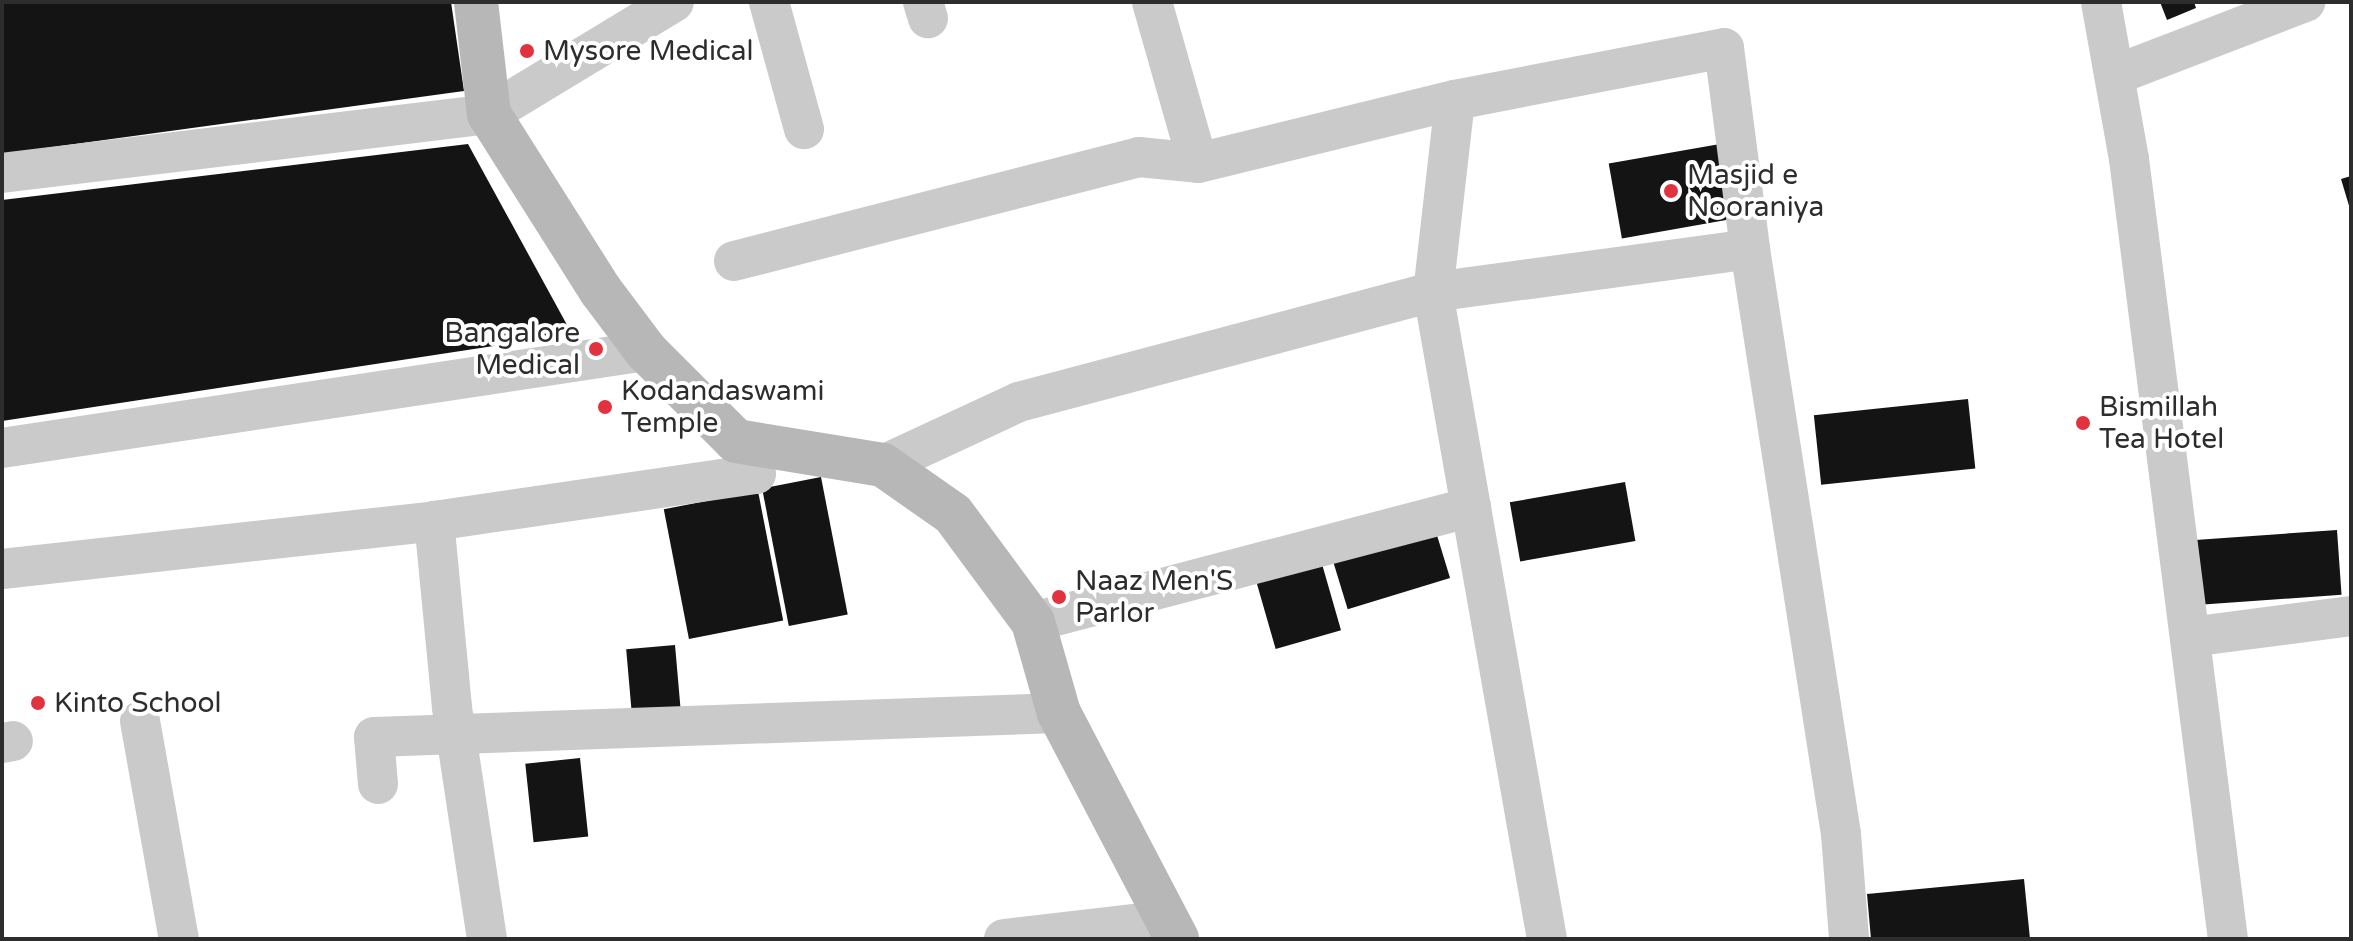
<!DOCTYPE html>
<html>
<head>
<meta charset="utf-8">
<style>
  body { margin:0 }
  #map { position:relative; width:2353px; height:941px; overflow:hidden; background:#fff; font-family:"Varela Round",sans-serif }
  div>[style] { position:absolute }
  [style*='--x'] { left:calc(var(--x)*1px); top:calc(var(--y)*1px); width:calc(var(--w)*1px); rotate:calc(var(--a)*1deg) }
  .building>* { inset:0; background:#141414; transform-origin:0 0 }
  .street>* { height:40px; margin:-20px; padding:0 20px; transform-origin:20px; border-radius:20px; background:#cacaca }
  .secondary>* { height:44px; margin:-22px; padding:0 22px; transform-origin:22px; border-radius:22px; background:#b7b7b7 }
  .dots>* { width:22px; height:22px; translate:-50% -50%; box-sizing:border-box; border:4px solid #fff; border-radius:50% }
  span { translate:-50% -50%; white-space:nowrap; text-align:center; line-height:1.15; -webkit-text-stroke:8px #fff; paint-order:stroke }
  .poi-label { font-size:28px; color:#2d2d2d }
  .left { translate:0 -50%; text-align:left }
  .right { translate:-100% -50%; text-align:right }
  .frame { position:absolute; inset:0; border:4px solid #2d2d2d; pointer-events:none }
</style>
</head>
<body>
<div id="map">
  <div class="building">
    <div style="clip-path:polygon(2px 2px,451px 2px,464px 91px,2px 154px)"></div>
    <div style="clip-path:polygon(2160px 2px,2194px 2px,2196px 8px,2167px 20px)"></div>
    <div style="clip-path:polygon(468px 144px,572px 334px,2px 421px,2px 200px)"></div>
    <div style="left:1720px;top:144px;width:76px;height:113px;rotate:80deg"></div>
    <div style="clip-path:polygon(2351px 176px,2351px 209px,2350px 209px,2341px 179px)"></div>
    <div style="left:1968px;top:399px;width:70px;height:155px;rotate:84deg"></div>
    <div style="left:821px;top:477px;width:140px;height:60px;rotate:79deg"></div>
    <div style="left:1625px;top:482px;width:60px;height:117px;rotate:80deg"></div>
    <div style="left:758px;top:491px;width:132px;height:96px;rotate:79deg"></div>
    <div style="left:2337px;top:530px;width:65px;height:142px;rotate:86deg"></div>
    <div style="left:1436px;top:532px;width:48px;height:107px;rotate:73deg"></div>
    <div style="left:1322px;top:564px;width:69px;height:68px;rotate:74deg"></div>
    <div style="left:675px;top:645px;width:72px;height:49px;rotate:85deg"></div>
    <div style="left:580px;top:758px;width:79px;height:55px;rotate:84deg"></div>
    <div style="clip-path:polygon(2024px 879px,2030px 939px,1871px 939px,1867px 894px)"></div>
  </div>
  <div class="street">
    <div style="--x:769;--y:2;--w:132;--a:74.6"></div>
    <div style="--x:923;--y:2;--w:17;--a:73"></div>
    <div style="--x:1152;--y:2;--w:167;--a:74.1"></div>
    <div style="--x:2101;--y:2;--w:159;--a:79.9"></div>
    <div style="--x:2129;--y:159;--w:786;--a:82.77"></div>
    <div style="--x:2115;--y:75;--w:204;--a:-21"></div>
    <div style="--x:1455;--y:100;--w:193;--a:96.5"></div>
    <div style="--x:1433;--y:292;--w:657;--a:80.01"></div>
    <div style="--x:2;--y:173;--w:491;--a:-6.9"></div>
    <div style="--x:489;--y:114;--w:216;--a:-31.2"></div>
    <div style="--x:734;--y:261;--w:418;--a:-14.4"></div>
    <div style="--x:1139;--y:157;--w:59;--a:5.8"></div>
    <div style="--x:1198;--y:163;--w:265;--a:-13.8"></div>
    <div style="--x:1455;--y:100;--w:274;--a:-10.9"></div>
    <div style="--x:1724;--y:48;--w:203;--a:82.6"></div>
    <div style="--x:1750;--y:249;--w:592;--a:81.16"></div>
    <div style="--x:1841;--y:834;--w:105;--a:85.6"></div>
    <div style="--x:2;--y:448;--w:651;--a:-8.57"></div>
    <div style="--x:883;--y:465;--w:150;--a:-24.9"></div>
    <div style="--x:1019;--y:402;--w:428;--a:-14.9"></div>
    <div style="--x:1433;--y:292;--w:320;--a:-7.7"></div>
    <div style="--x:2;--y:569;--w:435;--a:-6.3"></div>
    <div style="--x:1033;--y:622;--w:453;--a:-14.7"></div>
    <div style="--x:2190;--y:637;--w:162;--a:-7.4"></div>
    <div style="--x:140;--y:721;--w:221;--a:79.9"></div>
    <div style="--x:2;--y:743;--w:11;--a:-10"></div>
    <div style="--x:378;--y:784;--w:47;--a:-94.9"></div>
    <div style="--x:374;--y:737;--w:685;--a:-2.01"></div>
    <div style="--x:487;--y:939;--w:235;--a:-98.6"></div>
    <div style="--x:452;--y:707;--w:187;--a:-95.5"></div>
    <div style="--x:434;--y:521;--w:325;--a:-8.3"></div>
    <div style="--x:756;--y:474;--w:39;--a:-121"></div>
    <div style="--x:1004;--y:939;--w:166;--a:-6.6"></div>
  </div>
  <div class="secondary">
    <div style="--x:476;--y:2;--w:113;--a:83.4"></div>
    <div style="--x:489;--y:114;--w:209;--a:57.7"></div>
    <div style="--x:601;--y:291;--w:75;--a:53.1"></div>
    <div style="--x:646;--y:351;--w:127;--a:45"></div>
    <div style="--x:736;--y:441;--w:149;--a:9.3"></div>
    <div style="--x:883;--y:465;--w:85;--a:35"></div>
    <div style="--x:953;--y:514;--w:134;--a:53.5"></div>
    <div style="--x:1033;--y:622;--w:95;--a:74.1"></div>
    <div style="--x:1059;--y:713;--w:255;--a:62.4"></div>
  </div>
  <div class="dots">
    <div style="left:527px;top:51px;background:#e1323f"></div>
    <div style="left:1671px;top:191px;background:#e1323f"></div>
    <div style="left:596px;top:349px;background:#e1323f"></div>
    <div style="left:605px;top:407px;background:#e1323f"></div>
    <div style="left:2083px;top:423px;background:#e1323f"></div>
    <div style="left:1059px;top:597px;background:#e1323f"></div>
    <div style="left:38px;top:703px;background:#e1323f"></div>
  </div>
  <div class="poi-label">
    <span class="left" style="left:543px;top:51px">Mysore Medical</span>
    <span class="left" style="left:1687px;top:191px">Masjid e<br>Nooraniya</span>
    <span class="right" style="left:580px;top:349px">Bangalore<br>Medical</span>
    <span class="left" style="left:621px;top:407px">Kodandaswami<br>Temple</span>
    <span class="left" style="left:2099px;top:423px">Bismillah<br>Tea Hotel</span>
    <span class="left" style="left:1075px;top:597px">Naaz Men'S<br>Parlor</span>
    <span class="left" style="left:54px;top:703px">Kinto School</span>
  </div>
  <div class="frame"></div>
</div>
</body>
</html>
